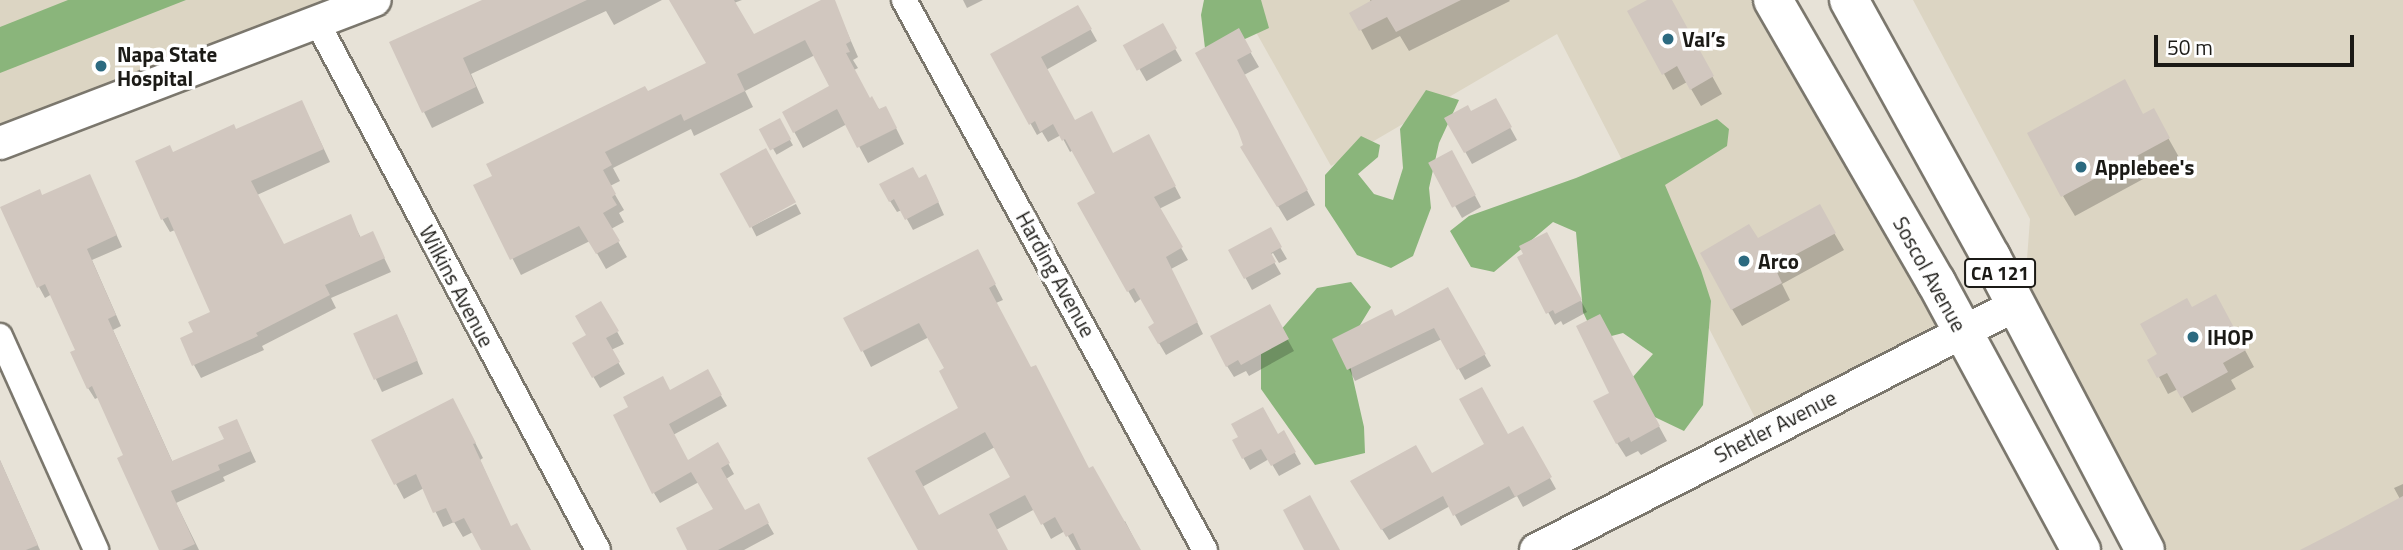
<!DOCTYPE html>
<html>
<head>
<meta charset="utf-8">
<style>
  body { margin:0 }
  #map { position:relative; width:2403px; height:550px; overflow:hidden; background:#e7e2d7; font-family:"Titillium Web",sans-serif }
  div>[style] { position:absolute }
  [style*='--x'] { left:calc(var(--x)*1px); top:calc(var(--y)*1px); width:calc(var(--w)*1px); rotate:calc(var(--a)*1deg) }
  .built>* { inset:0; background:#dcd5c3 }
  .forest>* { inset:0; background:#8ab57b }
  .shadow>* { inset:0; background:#0003; transform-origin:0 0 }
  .building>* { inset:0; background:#d1c7bf; transform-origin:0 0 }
  .roads { filter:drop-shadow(2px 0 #7b776d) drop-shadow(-2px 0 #7b776d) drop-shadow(0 2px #7b776d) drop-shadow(0 -2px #7b776d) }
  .minor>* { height:24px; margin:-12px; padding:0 12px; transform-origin:12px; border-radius:12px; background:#fff }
  .tertiary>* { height:32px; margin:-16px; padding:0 16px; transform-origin:16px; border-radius:16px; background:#fff }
  .primary>* { height:38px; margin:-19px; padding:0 19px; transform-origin:19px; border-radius:19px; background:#fff }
  .dots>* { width:19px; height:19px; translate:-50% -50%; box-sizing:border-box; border:4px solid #fff; border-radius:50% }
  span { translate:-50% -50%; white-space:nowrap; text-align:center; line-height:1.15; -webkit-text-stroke:7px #fff; paint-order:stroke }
  .shield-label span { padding:2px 5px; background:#fff; border:2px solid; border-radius:5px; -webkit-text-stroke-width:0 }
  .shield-label { font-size:19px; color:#1b1a16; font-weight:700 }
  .poi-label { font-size:21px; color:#1b1a16; font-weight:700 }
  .left { translate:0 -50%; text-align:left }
  .street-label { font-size:21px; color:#1b1a16 }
  .scale { position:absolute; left:2154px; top:35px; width:200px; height:32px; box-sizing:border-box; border:4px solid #1b1a16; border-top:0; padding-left:9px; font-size:21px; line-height:24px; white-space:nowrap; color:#1b1a16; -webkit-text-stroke:5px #fff; paint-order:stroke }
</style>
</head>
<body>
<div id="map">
  <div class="built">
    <div style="clip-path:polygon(0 0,375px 0,0 143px)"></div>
    <div style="clip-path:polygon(1238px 0,1773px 0,1962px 332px,1763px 433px,1557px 34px,1331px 166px)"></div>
    <div style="clip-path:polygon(1913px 0,2403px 0,2403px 550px,2145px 550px,2016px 305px,2027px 259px,2030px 219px)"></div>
  </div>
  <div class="forest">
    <div style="clip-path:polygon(68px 0,186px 0,0 73px,0 27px)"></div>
    <div style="clip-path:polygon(1204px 0,1261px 0,1269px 28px,1223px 49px,1205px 48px,1201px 15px)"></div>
    <div style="clip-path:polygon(1426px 90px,1459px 100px,1439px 143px,1429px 188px,1431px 208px,1413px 256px,1391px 268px,1357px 255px,1325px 206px,1325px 175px,1361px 136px,1380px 145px,1378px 157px,1358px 174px,1374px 194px,1393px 200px,1403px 168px,1400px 129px)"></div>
    <div style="clip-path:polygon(1717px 119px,1729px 129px,1727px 146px,1665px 185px,1701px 270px,1711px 301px,1703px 405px,1684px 431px,1640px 410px,1625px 386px,1653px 354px,1623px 333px,1596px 340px,1583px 312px,1576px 232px,1553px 222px,1494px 272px,1471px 267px,1450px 231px,1469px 216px,1576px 178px)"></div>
    <div style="clip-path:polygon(1351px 282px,1371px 307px,1346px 348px,1364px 427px,1365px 453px,1315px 465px,1261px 389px,1261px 353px,1317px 288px)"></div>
  </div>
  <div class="shadow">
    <div style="clip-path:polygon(484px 0,662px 0,614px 25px,606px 11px,471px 74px,484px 103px,432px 128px,424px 112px)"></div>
    <div style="clip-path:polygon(671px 0,742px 0,734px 3px,754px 36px,825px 0,833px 0,858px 57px,853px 60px,858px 68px,854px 70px,870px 100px,894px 124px,904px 144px,868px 163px,847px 124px,803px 148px,784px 113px,831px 87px,815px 55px,745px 91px,753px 107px,694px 136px,691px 129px,613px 168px,620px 181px,610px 186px,624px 210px,619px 213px,624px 222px,611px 229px,627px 257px,606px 269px,590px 241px,521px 275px,475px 186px,708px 64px)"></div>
    <div style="clip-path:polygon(963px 0,983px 0,967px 8px)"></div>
    <div style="clip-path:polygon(1370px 0,1509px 0,1510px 1px,1409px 51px,1400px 36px,1372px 50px,1352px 13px,1371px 3px)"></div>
    <div style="clip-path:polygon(1650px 0,1670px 0,1722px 94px,1701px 106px,1687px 82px,1673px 90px,1630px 12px)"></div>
    <div style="clip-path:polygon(1078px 7px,1097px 41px,1046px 70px,1075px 122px,1113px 155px,1155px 148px,1181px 198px,1159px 209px,1188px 260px,1171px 269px,1203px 334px,1166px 355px,1150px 328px,1156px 324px,1142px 298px,1135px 303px,1079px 204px,1097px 194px,1073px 150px,1070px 152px,1061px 135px,1048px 142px,1042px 132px,1037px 135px,992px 55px)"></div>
    <div style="left:1162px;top:26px;width:40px;height:41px;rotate:60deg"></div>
    <div style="clip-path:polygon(1238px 31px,1259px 67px,1244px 75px,1315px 205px,1287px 221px,1242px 147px,1245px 145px,1239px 130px,1197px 54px)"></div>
    <div style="clip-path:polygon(1495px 100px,1517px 140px,1472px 164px,1447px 119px,1470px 114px)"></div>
    <div style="clip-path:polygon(2153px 111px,2180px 159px,2075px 216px,2063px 196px,2143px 116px)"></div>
    <div style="clip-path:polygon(308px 115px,330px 162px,257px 195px,283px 246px,350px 217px,361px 238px,372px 233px,391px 272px,331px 298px,336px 308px,262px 346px,264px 350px,201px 378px,194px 365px,195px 333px,212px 313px,175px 230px,170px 232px,163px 220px,137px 162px,173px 154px,236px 131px)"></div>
    <div style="left:779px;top:121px;width:28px;height:19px;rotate:60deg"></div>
    <div style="clip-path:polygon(1458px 163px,1481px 207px,1462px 218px,1431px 164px)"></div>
    <div style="clip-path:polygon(919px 180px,932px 188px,944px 215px,913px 230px,902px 210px,897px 212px,890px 201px)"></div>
    <div style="clip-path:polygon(95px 187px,122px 247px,92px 260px,121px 326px,113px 330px,173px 463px,242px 432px,256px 462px,223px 477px,225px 481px,176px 503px,199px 550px,160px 550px,125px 456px,99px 397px,95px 399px,88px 388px,77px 351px,52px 294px,45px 298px,39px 287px,42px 197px)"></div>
    <div style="left:796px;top:204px;width:11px;height:50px;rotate:63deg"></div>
    <div style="clip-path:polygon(1819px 207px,1844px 250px,1782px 284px,1790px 300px,1742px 326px,1732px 309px,1757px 240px)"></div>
    <div style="clip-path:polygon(1270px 230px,1287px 259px,1279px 263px,1273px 253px,1270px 255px,1281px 274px,1252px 290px,1231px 251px)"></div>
    <div style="clip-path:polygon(1552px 246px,1587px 312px,1563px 325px,1561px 321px,1555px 325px,1519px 258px)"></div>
    <div style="clip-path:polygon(986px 267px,1003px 300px,996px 303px,1031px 369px,1089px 470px,1122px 523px,1125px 521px,1140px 550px,1076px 550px,1065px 531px,1051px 539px,1035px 509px,996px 530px,1007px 550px,972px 550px,969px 545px,1012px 477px,995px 447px,922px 487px,946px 550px,920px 550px,870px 459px,960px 408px,946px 368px,929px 337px,871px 367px,846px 318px)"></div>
    <div style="clip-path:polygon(1447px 289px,1491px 366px,1465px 380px,1442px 339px,1355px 381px,1334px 339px,1395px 317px)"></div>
    <div style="clip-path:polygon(601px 303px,624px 344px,611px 350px,625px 374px,600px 388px,574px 344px,588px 336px)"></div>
    <div style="clip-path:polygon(1269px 306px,1294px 351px,1249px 376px,1246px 371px,1234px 377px,1227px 366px)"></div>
    <div style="clip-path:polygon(2225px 313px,2254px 367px,2231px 380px,2236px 389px,2192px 413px,2178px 389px,2168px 394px,2150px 360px)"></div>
    <div style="clip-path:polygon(403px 328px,423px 374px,382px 392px,355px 335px)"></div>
    <div style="clip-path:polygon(1607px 331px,1667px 441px,1641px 455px,1638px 451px,1626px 457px,1617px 443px)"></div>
    <div style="clip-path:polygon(707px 372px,727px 406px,673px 435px,688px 462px,718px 445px,734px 474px,726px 479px,745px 513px,758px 506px,774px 534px,744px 550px,689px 550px,715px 510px,699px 482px,660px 503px,654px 493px,669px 392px)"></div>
    <div style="clip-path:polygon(461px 415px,483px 458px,480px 460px,511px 528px,530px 550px,483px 550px,473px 532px,463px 537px,454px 522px,443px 527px,424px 488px,404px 499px,396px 484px)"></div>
    <div style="clip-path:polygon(1522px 428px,1556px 489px,1523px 507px,1517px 496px,1461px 526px,1450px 506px,1389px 540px,1358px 492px,1431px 475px)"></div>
    <div style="clip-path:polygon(1284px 433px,1301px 464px,1279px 476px,1269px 459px,1250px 470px,1234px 441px,1277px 436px)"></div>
    <div style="clip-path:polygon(0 460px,40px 550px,3px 550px,0 543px)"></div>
    <div style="clip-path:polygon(2403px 484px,2403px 550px,2317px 550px,2400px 499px,2394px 488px)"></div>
  </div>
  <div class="building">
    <div style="clip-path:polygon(482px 0,587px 0,463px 58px,476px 87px,422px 113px,389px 42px)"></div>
    <div style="clip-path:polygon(669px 0,734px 0,754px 34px,821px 0,835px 0,851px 41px,846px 44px,850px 52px,846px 53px,870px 98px,872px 96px,879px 109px,886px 106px,897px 128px,857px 148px,837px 109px,793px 133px,782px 112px,829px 86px,805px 40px,737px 74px,745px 91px,684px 121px,681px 114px,605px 152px,612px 165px,603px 170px,616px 194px,612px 197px,617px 205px,603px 213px,620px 241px,596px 254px,579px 226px,510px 260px,473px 185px,492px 176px,486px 164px,645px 86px,648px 91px,706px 63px)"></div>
    <div style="clip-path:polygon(1372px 0,1461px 0,1396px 32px,1387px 17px,1359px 31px,1349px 13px)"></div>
    <div style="clip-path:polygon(1647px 0,1672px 0,1714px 76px,1690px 90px,1677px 66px,1662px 75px,1627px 11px)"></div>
    <div style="clip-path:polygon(1078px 5px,1092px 29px,1041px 57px,1075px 120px,1092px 111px,1113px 153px,1149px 134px,1176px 186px,1154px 197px,1183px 247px,1166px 257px,1198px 322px,1158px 344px,1148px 327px,1154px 323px,1134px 288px,1127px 292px,1077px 203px,1095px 193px,1065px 139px,1062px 141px,1053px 124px,1040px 132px,1035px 121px,1029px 125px,990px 54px)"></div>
    <div style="left:1163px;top:23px;width:29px;height:46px;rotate:61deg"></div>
    <div style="clip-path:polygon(1239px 28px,1252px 52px,1237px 60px,1308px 190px,1277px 207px,1240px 147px,1243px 145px,1238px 131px,1195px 53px)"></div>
    <div style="clip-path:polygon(2125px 79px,2143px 114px,2154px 108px,2170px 138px,2061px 197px,2027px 133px)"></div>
    <div style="clip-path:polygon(1496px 98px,1512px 127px,1464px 153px,1444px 118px,1468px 105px,1471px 111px)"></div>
    <div style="clip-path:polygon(302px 100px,324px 149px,251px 181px,284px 244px,351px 214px,360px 237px,373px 231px,385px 258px,325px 285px,330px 295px,256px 333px,258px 336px,192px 366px,180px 338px,193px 332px,188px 322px,210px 312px,168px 217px,161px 220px,135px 161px,170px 145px,173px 152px,234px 124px,236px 129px)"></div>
    <div style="left:780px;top:118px;width:24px;height:24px;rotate:62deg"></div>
    <div style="left:766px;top:148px;width:62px;height:53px;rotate:61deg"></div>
    <div style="left:1452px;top:150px;width:51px;height:27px;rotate:62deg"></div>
    <div style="clip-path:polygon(913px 167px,919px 178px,926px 174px,939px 202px,905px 220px,894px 199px,889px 202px,879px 184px)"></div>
    <div style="clip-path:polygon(90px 174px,117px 235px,87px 249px,116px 315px,108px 319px,172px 461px,224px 439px,218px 427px,237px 419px,251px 451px,218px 465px,220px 470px,171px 491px,195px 544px,182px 550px,159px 550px,117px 458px,123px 455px,92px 386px,87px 389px,70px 352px,75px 350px,45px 284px,37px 288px,0 207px,40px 189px,42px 195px)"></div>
    <div style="clip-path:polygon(1820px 204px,1836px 233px,1774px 266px,1782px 283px,1731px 310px,1700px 253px,1749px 224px,1758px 238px)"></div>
    <div style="clip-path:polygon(1271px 227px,1282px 247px,1271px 253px,1276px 262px,1244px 279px,1228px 250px)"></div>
    <div style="clip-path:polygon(1547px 232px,1582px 300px,1555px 314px,1553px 310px,1546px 314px,1517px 257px,1523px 254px,1519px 246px)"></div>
    <div style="clip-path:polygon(evenodd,978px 249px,996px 284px,989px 288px,1031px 367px,1036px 365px,1089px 468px,1093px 466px,1141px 550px,1081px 550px,1073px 533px,1066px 537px,1055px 517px,1041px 525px,1025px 495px,989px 514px,1008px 550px,918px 550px,867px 458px,958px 408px,939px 371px,944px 368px,919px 323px,861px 352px,843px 318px,978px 249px,985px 432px,1010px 477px,939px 515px,915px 471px,985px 432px)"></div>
    <div style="clip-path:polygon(1448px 287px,1486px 354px,1457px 370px,1434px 328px,1347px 370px,1332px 339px,1392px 309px,1395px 316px)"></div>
    <div style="clip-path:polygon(2216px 294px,2246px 350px,2223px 363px,2228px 372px,2181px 398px,2167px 373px,2157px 378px,2147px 360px,2157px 354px,2140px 324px,2187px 298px,2192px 307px)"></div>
    <div style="clip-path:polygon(601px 301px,619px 331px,606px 338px,620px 362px,592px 378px,572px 343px,586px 335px,575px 316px)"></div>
    <div style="clip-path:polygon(1270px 304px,1289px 339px,1241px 365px,1238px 360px,1226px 367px,1210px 336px)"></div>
    <div style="left:397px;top:314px;width:51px;height:48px;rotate:66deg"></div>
    <div style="clip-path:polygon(1600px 314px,1660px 426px,1631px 442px,1629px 437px,1616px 444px,1593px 401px,1609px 393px,1576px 326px)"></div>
    <div style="clip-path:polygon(708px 369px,722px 395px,669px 424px,688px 460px,718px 442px,730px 463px,721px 468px,745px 510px,759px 503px,769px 523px,718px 550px,687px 550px,676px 528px,713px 509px,691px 472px,652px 494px,613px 415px,628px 407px,623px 397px,663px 376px,670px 390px)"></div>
    <div style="clip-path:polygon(1482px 387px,1508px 434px,1523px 426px,1552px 477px,1515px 497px,1509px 486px,1453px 516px,1443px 496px,1381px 530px,1350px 481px,1416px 445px,1432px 473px,1484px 444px,1459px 399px)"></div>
    <div style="clip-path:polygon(453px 398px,476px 443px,473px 444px,511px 526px,517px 523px,531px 550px,481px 550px,464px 518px,453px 523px,446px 508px,433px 513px,416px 474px,394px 485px,371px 440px)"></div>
    <div style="clip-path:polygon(1263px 407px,1278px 434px,1284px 430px,1296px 452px,1271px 466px,1261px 449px,1242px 459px,1232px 440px,1238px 437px,1231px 424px)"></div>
    <div style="clip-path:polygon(0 460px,38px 545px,26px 550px,0 550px)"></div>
    <div style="clip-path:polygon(1310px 495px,1340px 550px,1304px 550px,1283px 510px)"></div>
    <div style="clip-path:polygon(2403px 496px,2403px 550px,2300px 550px,2345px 527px)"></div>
  </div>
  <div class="roads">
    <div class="minor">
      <div style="--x:904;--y:0;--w:627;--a:61.31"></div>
      <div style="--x:317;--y:22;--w:598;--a:61.98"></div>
      <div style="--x:0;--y:336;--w:235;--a:65.8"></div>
    </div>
    <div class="tertiary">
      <div style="--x:0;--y:143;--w:401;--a:-20.9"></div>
      <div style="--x:1536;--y:550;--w:539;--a:-27.04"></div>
    </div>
    <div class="primary">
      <div style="--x:1773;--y:0;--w:326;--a:60"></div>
      <div style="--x:1936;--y:282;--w:305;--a:61.6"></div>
      <div style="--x:1849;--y:0;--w:294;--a:61.1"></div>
      <div style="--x:1991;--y:257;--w:331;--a:62.3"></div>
    </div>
  </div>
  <div class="dots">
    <div style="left:1668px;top:39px;background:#2c6a80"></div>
    <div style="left:101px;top:66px;background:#2c6a80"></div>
    <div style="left:2081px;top:167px;background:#2c6a80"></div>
    <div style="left:1744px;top:261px;background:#2c6a80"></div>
    <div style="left:2193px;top:337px;background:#2c6a80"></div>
  </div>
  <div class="shield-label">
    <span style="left:2000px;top:273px">CA 121</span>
  </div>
  <div class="poi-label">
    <span class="left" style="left:1682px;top:39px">Val’s</span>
    <span class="left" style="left:117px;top:66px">Napa State<br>Hospital</span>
    <span class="left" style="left:2095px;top:167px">Applebee's</span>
    <span class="left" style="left:1758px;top:261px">Arco</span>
    <span class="left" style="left:2207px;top:337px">IHOP</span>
  </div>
  <div class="street-label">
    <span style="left:1056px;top:274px;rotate:61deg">Harding Avenue</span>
    <span style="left:1930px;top:274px;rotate:61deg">Soscol Avenue</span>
    <span style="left:457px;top:286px;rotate:62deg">Wilkins Avenue</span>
    <span style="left:1775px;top:426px;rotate:-27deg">Shetler Avenue</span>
  </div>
  <div class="scale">50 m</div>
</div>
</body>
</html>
